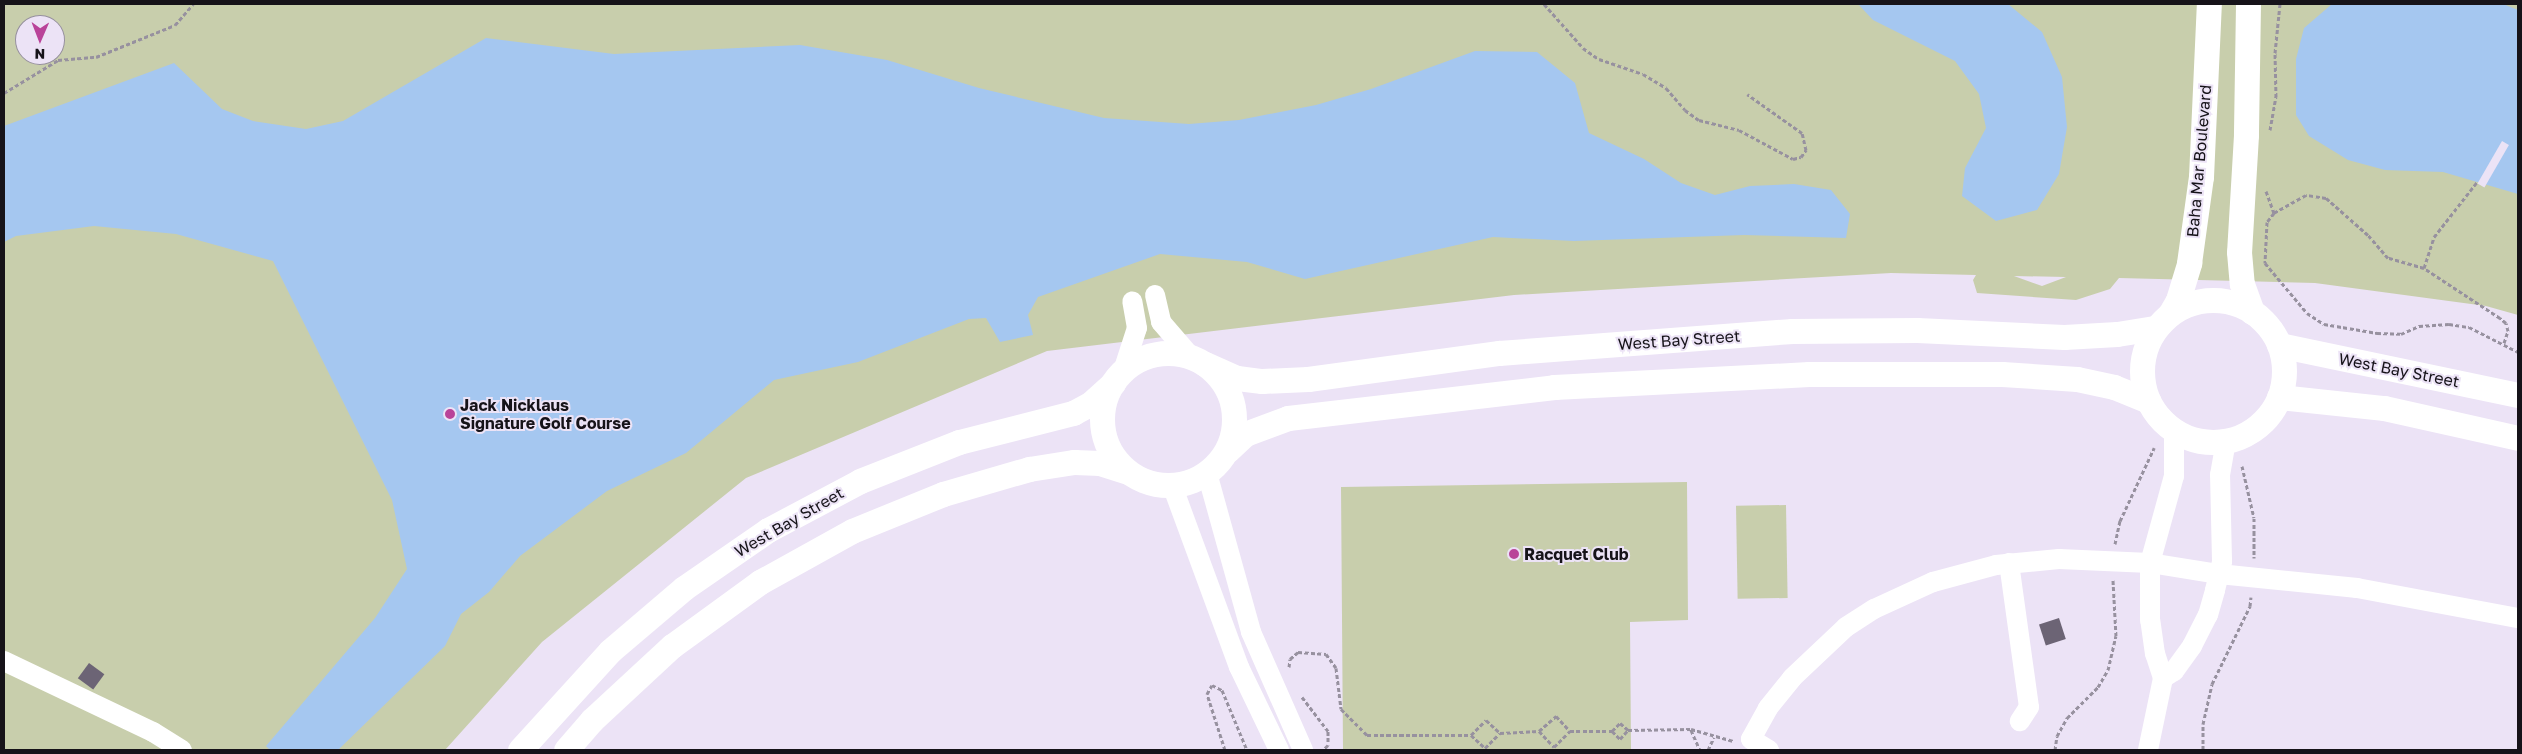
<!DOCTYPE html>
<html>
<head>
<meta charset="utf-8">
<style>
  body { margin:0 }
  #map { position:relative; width:2522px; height:754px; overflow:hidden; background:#ece3f6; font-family:"Golos Text",sans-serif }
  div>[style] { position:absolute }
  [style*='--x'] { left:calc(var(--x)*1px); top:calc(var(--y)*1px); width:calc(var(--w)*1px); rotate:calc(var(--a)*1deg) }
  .green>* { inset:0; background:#c8ceac; transform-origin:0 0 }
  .water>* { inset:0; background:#a5c7f0 }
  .pier>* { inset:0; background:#ece3f6; transform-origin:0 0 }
  .building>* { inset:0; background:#6c6475; transform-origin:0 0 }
  .path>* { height:3px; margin-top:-1.5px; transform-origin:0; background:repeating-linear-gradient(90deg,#97919f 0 4px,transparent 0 6.5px) }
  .minor>* { height:20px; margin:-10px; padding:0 10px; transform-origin:10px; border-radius:10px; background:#fff }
  .major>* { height:25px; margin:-12.5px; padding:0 12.5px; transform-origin:12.5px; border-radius:12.5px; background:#fff }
  .major>.ring { margin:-12.5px; padding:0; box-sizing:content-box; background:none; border:25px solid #fff; border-radius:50% }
  .dots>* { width:14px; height:14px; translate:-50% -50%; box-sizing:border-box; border:2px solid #ece3f6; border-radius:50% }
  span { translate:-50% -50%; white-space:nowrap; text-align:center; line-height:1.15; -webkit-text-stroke:4px #ece3f6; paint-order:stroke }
  .street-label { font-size:16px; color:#161319 }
  .poi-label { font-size:16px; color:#161319; font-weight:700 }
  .left { translate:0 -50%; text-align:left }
  .frame { position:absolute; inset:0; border:5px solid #161319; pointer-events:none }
  .north { position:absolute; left:15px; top:15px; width:50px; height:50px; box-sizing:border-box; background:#ece3f6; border:1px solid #96909e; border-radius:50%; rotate:181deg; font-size:14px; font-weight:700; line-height:20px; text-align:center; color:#161319 }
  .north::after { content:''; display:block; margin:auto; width:18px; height:22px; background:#b94399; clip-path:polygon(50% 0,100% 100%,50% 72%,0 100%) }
</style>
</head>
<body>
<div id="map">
  <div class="green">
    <div style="clip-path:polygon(evenodd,4px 4px,2518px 4px,2518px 315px,2486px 306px,2315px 283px,2119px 278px,2110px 289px,2076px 300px,1977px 293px,1973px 280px,1976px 275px,1891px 273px,1514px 295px,1047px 351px,746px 478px,542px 642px,445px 750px,4px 750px,4px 4px,25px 25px,55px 25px,55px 55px,25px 55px,25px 25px,4px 4px,2014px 276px,2066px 277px,2042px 286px,2014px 276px)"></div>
    <div style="clip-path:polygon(1687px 482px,1688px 620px,1630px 622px,1631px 750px,1343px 750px,1341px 487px)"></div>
    <div style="left:1786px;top:505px;width:93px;height:50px;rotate:89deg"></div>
  </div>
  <div class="water">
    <div style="clip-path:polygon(1858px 4px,2008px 4px,2042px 32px,2062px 77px,2067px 127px,2059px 174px,2037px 210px,1996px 221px,1962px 196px,1965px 168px,1986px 128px,1979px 94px,1955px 61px,1873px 20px)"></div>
    <div style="clip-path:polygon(2332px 4px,2503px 4px,2518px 10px,2518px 194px,2443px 172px,2385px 170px,2348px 160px,2309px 136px,2296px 115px,2296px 59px,2304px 28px)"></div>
    <div style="clip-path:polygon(486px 38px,614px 54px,800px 45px,887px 60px,979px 88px,1104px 118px,1189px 124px,1239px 120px,1316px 105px,1371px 89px,1475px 51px,1537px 52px,1575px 83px,1589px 133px,1644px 159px,1681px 183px,1715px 195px,1750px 186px,1794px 184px,1831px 190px,1850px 214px,1846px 238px,1744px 235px,1574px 241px,1493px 237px,1305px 279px,1247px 262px,1160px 254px,1038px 297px,1028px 315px,1033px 335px,1000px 342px,986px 318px,969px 319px,858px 362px,774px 380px,686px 453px,607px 491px,520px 556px,489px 592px,461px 614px,445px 646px,338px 750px,270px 750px,266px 746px,375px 618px,407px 569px,392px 500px,273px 261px,176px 234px,94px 226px,16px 236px,4px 242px,4px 126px,174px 63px,222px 109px,253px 121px,306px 129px,343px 121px)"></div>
  </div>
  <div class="pier">
    <div style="left:2502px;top:141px;width:8px;height:49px;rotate:30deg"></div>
  </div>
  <div class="building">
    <div style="left:2059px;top:618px;width:22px;height:21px;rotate:72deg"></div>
    <div style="left:89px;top:663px;width:19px;height:19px;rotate:36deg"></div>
  </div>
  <div class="path">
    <div style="--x:1544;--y:4;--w:59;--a:48.4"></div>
    <div style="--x:1583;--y:48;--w:19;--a:35"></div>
    <div style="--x:1599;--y:59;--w:46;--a:18.8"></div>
    <div style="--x:1643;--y:74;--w:27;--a:31"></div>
    <div style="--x:1666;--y:88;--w:29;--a:49"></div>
    <div style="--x:1685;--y:110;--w:17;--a:36"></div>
    <div style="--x:1699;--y:120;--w:41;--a:14"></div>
    <div style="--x:1739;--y:130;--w:61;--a:28.2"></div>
    <div style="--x:1793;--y:159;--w:8;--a:-14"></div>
    <div style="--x:1801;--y:157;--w:9;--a:-54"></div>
    <div style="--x:1806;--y:150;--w:17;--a:-103"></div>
    <div style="--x:1802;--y:133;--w:67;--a:-144.7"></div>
    <div style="--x:4;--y:93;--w:63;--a:-31.4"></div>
    <div style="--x:58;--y:60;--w:38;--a:-5"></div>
    <div style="--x:96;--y:57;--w:85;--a:-22.1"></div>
    <div style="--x:175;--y:25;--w:28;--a:-49"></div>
    <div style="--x:2270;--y:130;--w:34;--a:-80"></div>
    <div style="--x:2276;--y:97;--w:44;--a:-91.3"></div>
    <div style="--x:2275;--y:53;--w:49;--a:-84.2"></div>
    <div style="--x:2266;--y:191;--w:23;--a:70"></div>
    <div style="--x:2424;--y:268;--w:33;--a:-72"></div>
    <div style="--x:2434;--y:237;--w:70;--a:-52"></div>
    <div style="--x:2504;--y:343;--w:13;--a:-72"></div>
    <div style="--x:2508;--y:331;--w:8;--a:-104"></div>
    <div style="--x:2506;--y:323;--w:8;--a:-140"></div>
    <div style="--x:2500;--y:318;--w:91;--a:-146.7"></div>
    <div style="--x:2424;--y:268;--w:37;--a:-164"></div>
    <div style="--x:2388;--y:258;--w:30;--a:-131"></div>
    <div style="--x:2368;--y:235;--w:56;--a:-138.6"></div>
    <div style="--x:2326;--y:198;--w:20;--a:-171"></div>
    <div style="--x:2306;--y:195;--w:37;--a:151"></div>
    <div style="--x:2274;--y:213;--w:11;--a:128"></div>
    <div style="--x:2267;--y:222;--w:41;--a:92.8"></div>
    <div style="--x:2265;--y:263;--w:65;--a:50"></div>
    <div style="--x:2307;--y:313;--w:20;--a:33"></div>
    <div style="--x:2324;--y:324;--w:54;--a:9.6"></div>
    <div style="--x:2377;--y:333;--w:24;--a:2"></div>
    <div style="--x:2401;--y:334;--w:20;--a:-24"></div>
    <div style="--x:2419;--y:326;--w:30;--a:-4"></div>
    <div style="--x:2449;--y:324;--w:20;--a:9"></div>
    <div style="--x:2469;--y:327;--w:55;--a:27"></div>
    <div style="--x:2242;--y:466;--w:53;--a:77"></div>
    <div style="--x:2254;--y:518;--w:40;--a:90"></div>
    <div style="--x:2115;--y:544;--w:24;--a:-78"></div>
    <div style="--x:2120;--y:521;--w:81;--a:-65"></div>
    <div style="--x:1289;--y:667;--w:8;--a:-83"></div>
    <div style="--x:1290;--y:659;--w:11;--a:-41"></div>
    <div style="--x:1298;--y:652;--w:28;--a:4"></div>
    <div style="--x:1326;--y:654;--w:17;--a:54"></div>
    <div style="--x:1336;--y:668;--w:41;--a:83"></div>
    <div style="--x:1341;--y:709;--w:37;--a:45"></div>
    <div style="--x:1367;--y:735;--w:104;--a:0"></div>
    <div style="--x:1471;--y:735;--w:19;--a:43"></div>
    <div style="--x:1485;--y:748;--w:21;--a:-45"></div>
    <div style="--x:1500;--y:733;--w:39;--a:-3"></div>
    <div style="--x:1539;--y:731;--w:23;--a:-41"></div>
    <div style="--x:1556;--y:716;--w:21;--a:47"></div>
    <div style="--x:1302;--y:697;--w:43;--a:52.6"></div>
    <div style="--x:1328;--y:731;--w:14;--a:90"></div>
    <div style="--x:1328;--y:745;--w:7;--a:135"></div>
    <div style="--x:1691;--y:730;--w:22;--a:66"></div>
    <div style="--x:1539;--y:731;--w:22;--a:47"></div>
    <div style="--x:1554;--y:747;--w:23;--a:-45"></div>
    <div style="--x:1570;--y:731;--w:42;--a:0"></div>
    <div style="--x:1612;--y:731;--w:11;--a:45"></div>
    <div style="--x:1620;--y:739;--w:12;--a:-48"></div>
    <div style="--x:1612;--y:731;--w:11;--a:-45"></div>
    <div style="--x:1620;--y:723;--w:11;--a:41"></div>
    <div style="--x:1628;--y:730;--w:63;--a:-0.9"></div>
    <div style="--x:1691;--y:729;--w:44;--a:15.9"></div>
    <div style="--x:1471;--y:735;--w:21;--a:-45"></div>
    <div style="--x:1486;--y:720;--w:19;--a:43"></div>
    <div style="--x:1225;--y:750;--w:59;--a:-107.8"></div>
    <div style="--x:1207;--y:694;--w:10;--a:-61"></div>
    <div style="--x:1212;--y:685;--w:11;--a:27"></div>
    <div style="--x:1222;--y:690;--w:65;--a:67.4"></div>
    <div style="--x:1708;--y:750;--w:14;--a:-65"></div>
    <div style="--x:2055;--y:750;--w:14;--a:-82"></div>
    <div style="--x:2057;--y:736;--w:21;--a:-61"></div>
    <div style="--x:2067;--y:718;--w:44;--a:-45"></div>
    <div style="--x:2098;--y:687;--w:20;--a:-60"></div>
    <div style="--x:2108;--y:670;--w:35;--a:-77"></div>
    <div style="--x:2116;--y:636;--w:56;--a:-93.1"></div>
    <div style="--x:2203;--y:750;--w:26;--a:-90"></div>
    <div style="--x:2203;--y:724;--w:41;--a:-77.3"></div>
    <div style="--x:2212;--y:684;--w:87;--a:-64"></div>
    <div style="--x:2250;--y:606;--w:9;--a:-84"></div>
  </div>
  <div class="minor">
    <div style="--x:1155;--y:295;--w:28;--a:77"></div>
    <div style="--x:1161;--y:322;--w:48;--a:49.3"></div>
    <div style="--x:1123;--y:371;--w:45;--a:-72"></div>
    <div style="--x:1137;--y:328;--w:27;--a:-100"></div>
    <div style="--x:1207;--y:473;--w:165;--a:74.5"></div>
    <div style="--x:1251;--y:632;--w:129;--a:66.2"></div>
    <div style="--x:1172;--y:485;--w:194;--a:69.8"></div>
    <div style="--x:1239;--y:667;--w:92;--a:64.3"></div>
    <div style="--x:2009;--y:563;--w:145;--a:82.1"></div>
    <div style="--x:2029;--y:707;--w:17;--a:123"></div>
    <div style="--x:4;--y:661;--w:165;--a:25.5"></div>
    <div style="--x:153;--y:732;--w:34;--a:32"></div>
    <div style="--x:2163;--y:678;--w:13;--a:-32"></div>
    <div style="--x:2174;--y:671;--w:31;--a:-54"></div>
    <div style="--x:2192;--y:646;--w:35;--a:-63"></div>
    <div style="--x:2208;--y:615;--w:26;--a:-74"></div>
    <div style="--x:2215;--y:590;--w:30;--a:-76"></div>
    <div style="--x:2222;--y:561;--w:86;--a:-91.3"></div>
    <div style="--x:2220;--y:475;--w:36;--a:-80"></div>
    <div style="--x:1769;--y:750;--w:21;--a:-149"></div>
    <div style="--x:1751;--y:739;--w:35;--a:-61"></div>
    <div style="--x:1768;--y:708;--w:38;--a:-51"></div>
    <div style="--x:1792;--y:678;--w:74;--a:-43.4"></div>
    <div style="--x:1846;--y:627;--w:33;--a:-33"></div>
    <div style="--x:1874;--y:609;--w:65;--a:-24.6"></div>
    <div style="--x:1933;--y:582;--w:65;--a:-15.1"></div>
    <div style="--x:1996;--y:565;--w:63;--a:-5.4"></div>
    <div style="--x:2059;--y:559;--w:91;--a:2.5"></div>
    <div style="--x:2150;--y:563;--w:70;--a:9.1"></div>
    <div style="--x:2219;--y:574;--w:139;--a:5.8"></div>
    <div style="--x:2357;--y:588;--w:164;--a:10.6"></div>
    <div style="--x:2148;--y:750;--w:74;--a:-78.2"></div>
    <div style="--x:2163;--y:678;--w:25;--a:-108"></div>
    <div style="--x:2155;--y:654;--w:34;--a:-98"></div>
    <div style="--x:2150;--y:620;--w:57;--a:-90"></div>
    <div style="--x:2150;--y:563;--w:90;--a:-74.6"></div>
    <div style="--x:2174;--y:476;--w:46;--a:-90"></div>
  </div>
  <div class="major">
    <div style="--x:2248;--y:4;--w:131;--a:90.9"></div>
    <div style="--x:2246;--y:135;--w:117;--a:93.4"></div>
    <div style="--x:2239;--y:252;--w:32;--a:85"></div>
    <div style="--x:2242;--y:284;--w:30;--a:70"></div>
    <div class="ring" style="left:2142px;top:300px;width:117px;height:117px"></div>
    <div style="--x:2170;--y:314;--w:16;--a:-60"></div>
    <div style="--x:2178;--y:300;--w:39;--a:-73"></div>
    <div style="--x:2189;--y:263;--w:87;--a:-82.1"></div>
    <div style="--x:2201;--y:177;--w:173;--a:-87.4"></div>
    <div style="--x:2279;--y:345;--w:244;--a:11.8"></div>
    <div class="ring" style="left:1102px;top:353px;width:107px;height:107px"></div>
    <div style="--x:1205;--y:364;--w:35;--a:24"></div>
    <div style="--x:1237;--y:378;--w:25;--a:7"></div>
    <div style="--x:1262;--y:381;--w:46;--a:-2.5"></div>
    <div style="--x:1308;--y:379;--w:193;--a:-7.8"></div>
    <div style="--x:1499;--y:353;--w:294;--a:-4.3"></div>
    <div style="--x:1792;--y:331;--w:125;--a:-0.5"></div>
    <div style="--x:1917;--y:330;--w:147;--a:2.7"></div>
    <div style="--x:2064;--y:337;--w:53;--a:-3.2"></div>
    <div style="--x:2117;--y:334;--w:39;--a:-9"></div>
    <div style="--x:2279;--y:397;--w:106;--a:6"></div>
    <div style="--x:2384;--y:408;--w:137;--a:12.6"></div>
    <div style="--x:1228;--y:450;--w:23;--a:-43"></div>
    <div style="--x:1245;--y:434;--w:46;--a:-20.4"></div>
    <div style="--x:1288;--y:418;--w:268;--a:-6.6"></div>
    <div style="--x:1554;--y:387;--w:255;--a:-2.9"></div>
    <div style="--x:1809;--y:374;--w:193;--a:0"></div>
    <div style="--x:2002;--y:374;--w:75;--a:3.8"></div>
    <div style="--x:2077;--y:379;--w:38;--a:12"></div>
    <div style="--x:2114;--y:387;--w:37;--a:22"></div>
    <div style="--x:520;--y:750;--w:134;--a:-47.7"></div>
    <div style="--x:610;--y:651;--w:97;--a:-40.4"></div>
    <div style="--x:684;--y:588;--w:102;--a:-34.6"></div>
    <div style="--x:768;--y:530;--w:104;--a:-28"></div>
    <div style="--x:860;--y:481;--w:106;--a:-21.5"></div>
    <div style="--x:959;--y:442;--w:118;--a:-14.3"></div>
    <div style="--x:1073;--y:413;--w:19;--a:-28"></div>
    <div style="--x:1090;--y:404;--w:31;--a:-42"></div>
    <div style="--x:566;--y:750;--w:40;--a:-49"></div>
    <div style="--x:592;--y:720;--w:109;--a:-42.8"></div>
    <div style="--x:672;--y:646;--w:109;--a:-36"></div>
    <div style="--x:760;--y:582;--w:105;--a:-29"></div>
    <div style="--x:852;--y:531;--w:98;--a:-22.1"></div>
    <div style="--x:943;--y:494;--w:90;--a:-16.2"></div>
    <div style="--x:1029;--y:469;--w:46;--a:-8.8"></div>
    <div style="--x:1074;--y:462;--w:26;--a:2"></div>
    <div style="--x:1100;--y:463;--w:29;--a:18"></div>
  </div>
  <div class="dots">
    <div style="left:450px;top:414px;background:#b94399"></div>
    <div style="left:1514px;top:554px;background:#b94399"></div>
  </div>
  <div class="street-label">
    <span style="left:2199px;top:161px;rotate:-85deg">Baha Mar Boulevard</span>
    <span style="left:1679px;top:340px;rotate:-4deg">West Bay Street</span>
    <span style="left:2399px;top:370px;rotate:11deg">West Bay Street</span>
    <span style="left:789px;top:522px;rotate:-30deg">West Bay Street</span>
  </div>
  <div class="poi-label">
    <span class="left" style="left:460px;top:414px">Jack Nicklaus<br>Signature Golf Course</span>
    <span class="left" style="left:1524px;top:554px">Racquet Club</span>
  </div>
  <div class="frame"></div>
  <div class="north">N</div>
</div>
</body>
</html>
